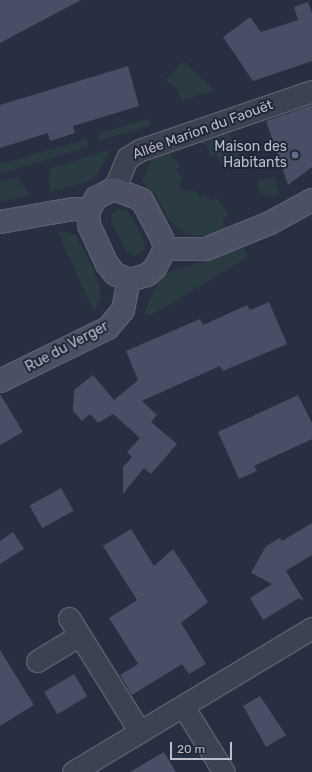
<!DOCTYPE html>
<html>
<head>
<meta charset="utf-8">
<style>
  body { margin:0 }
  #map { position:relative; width:312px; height:772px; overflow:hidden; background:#282f41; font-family:Rubik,sans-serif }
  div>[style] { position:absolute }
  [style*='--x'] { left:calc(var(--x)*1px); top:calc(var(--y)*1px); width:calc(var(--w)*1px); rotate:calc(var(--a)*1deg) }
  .green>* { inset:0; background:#2a3c42; transform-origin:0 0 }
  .building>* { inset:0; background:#484e63; transform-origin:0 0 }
  .roads { filter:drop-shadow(1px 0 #5b5f6f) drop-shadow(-1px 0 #5b5f6f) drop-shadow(0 1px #5b5f6f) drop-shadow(0 -1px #5b5f6f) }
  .street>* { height:21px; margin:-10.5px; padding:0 10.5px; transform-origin:10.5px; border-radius:10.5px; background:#3d4251 }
  .secondary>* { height:22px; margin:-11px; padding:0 11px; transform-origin:11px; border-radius:11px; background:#4b5064 }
  .dots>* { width:11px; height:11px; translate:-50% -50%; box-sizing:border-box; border:2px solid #212637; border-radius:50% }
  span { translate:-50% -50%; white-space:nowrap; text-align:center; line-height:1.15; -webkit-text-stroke:4px #212637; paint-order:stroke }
  .street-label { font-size:14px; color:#babdcb }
  .poi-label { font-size:14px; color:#babdcb }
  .right { translate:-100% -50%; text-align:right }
  .scale { position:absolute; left:170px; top:742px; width:62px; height:18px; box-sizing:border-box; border:2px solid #babdcb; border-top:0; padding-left:5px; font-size:12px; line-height:14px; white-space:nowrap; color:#babdcb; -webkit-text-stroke:3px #212637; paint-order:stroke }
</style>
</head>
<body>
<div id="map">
  <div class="green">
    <div style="clip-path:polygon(183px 61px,214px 90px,181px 101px,179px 90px,166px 80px)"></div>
    <div style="left:149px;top:119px;width:7px;height:53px;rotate:74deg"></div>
    <div style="clip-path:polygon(223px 129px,236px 144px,239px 143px,241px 149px,238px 151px,239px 157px,223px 165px,216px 155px,211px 156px,206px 144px,201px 145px,198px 137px)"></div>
    <div style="clip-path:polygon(87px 139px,88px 147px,0 174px,0 164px)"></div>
    <div style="clip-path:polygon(111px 149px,96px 176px,89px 181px,50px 192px,49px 169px)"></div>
    <div style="clip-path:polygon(167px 149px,180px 166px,176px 170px,183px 179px,179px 184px,184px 192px,192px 189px,201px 197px,206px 194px,212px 201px,216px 198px,229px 215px,222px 220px,229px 230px,212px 236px,186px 235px,169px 219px,156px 195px,142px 181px,151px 160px)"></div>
    <div style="clip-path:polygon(274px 176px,280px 194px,272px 197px,261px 193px,257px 182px)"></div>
    <div style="clip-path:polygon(17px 177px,30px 195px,0 202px,0 182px)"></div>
    <div style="clip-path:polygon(119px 209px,128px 211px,145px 242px,144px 249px,135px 256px,126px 251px,111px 222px,112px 214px)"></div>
    <div style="clip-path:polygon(57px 230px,76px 235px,94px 270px,100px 286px,100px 300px,94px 312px)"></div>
    <div style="clip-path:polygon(244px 248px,248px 257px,152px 315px,144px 314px,157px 282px,167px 273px)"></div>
  </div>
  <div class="building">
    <div style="clip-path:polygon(0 0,81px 0,0 43px)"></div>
    <div style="clip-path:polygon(308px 2px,312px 13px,312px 61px,253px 81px,223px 37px,250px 17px,261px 32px,298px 20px,294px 7px)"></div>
    <div style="clip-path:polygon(128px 66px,139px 106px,73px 126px,75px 133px,50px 141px,48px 133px,0 148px,0 105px)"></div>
    <div style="clip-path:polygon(312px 105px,312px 167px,288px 185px,266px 121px)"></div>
    <div style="clip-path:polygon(269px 302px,287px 344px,223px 371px,220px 366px,142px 401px,157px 415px,151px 422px,177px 444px,151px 474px,144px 468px,123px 494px,123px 467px,132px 457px,127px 452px,140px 438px,113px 414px,98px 423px,90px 414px,82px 421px,73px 411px,74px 390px,93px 375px,114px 400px,138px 380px,126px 351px,200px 319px,203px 325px,247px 305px,250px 310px)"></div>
    <div style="clip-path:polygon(0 394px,23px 432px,0 445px)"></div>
    <div style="clip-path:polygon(298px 395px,312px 423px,312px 439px,254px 466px,257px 471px,239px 479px,218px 432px)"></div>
    <div style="left:61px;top:488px;width:26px;height:36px;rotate:61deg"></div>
    <div style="clip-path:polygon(312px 523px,312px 555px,286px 571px,304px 601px,299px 598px,263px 620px,250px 598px,272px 584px,251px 573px,266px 546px,280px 538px,282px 541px)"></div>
    <div style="clip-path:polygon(131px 529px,154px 566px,173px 549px,208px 602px,181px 623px,206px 664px,189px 674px,182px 664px,132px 695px,120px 675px,138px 664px,109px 618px,137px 600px,103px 546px)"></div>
    <div style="clip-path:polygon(13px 532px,24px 549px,0 564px,0 541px)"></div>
    <div style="clip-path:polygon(0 650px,34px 705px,0 726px)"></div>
    <div style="left:74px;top:674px;width:26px;height:35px;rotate:59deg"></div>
    <div style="clip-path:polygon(260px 696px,286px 735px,266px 747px,243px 706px)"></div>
    <div style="clip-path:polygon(164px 752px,176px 772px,130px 772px,155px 757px)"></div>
  </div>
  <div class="roads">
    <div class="street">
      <div style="--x:114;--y:189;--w:34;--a:-67"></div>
      <div style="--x:127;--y:158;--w:15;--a:-32"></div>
      <div style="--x:140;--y:150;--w:182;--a:-18.9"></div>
      <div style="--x:69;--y:618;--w:134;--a:58.1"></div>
      <div style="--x:37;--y:661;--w:50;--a:-31.2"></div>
      <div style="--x:183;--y:706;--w:78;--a:58.2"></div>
      <div style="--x:73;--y:772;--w:279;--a:-31.1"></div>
    </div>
    <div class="secondary">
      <div style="--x:114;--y:189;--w:30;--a:21"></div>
      <div style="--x:142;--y:200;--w:43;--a:62.2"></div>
      <div style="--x:162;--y:238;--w:11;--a:75"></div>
      <div style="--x:165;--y:249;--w:21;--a:118"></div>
      <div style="--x:155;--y:268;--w:11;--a:139"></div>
      <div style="--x:147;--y:275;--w:19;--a:164"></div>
      <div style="--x:129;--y:280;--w:15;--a:-157"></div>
      <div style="--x:115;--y:274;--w:13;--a:-129"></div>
      <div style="--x:107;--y:264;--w:43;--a:-114.8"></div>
      <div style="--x:89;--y:225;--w:15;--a:-90"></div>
      <div style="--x:89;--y:210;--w:14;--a:-60"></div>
      <div style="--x:96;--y:198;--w:20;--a:-27"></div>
      <div style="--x:0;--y:222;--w:74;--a:-10.1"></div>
      <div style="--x:73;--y:209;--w:16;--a:4"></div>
      <div style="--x:165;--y:249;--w:41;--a:0"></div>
      <div style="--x:206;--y:249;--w:69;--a:-22.1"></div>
      <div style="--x:270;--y:223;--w:48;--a:-28.7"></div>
      <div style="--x:0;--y:381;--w:120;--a:-26.1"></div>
      <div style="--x:108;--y:328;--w:23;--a:-50"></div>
      <div style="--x:123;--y:310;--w:31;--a:-79"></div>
    </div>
  </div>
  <div class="dots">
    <div style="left:295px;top:155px;background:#5c6f8a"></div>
  </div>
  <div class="street-label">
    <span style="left:203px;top:130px;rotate:-20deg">Allée Marion du Faouët</span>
    <span style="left:67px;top:347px;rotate:-28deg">Rue du Verger</span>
  </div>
  <div class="poi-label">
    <span class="right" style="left:287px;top:155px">Maison des<br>Habitants</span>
  </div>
  <div class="scale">20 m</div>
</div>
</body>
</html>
